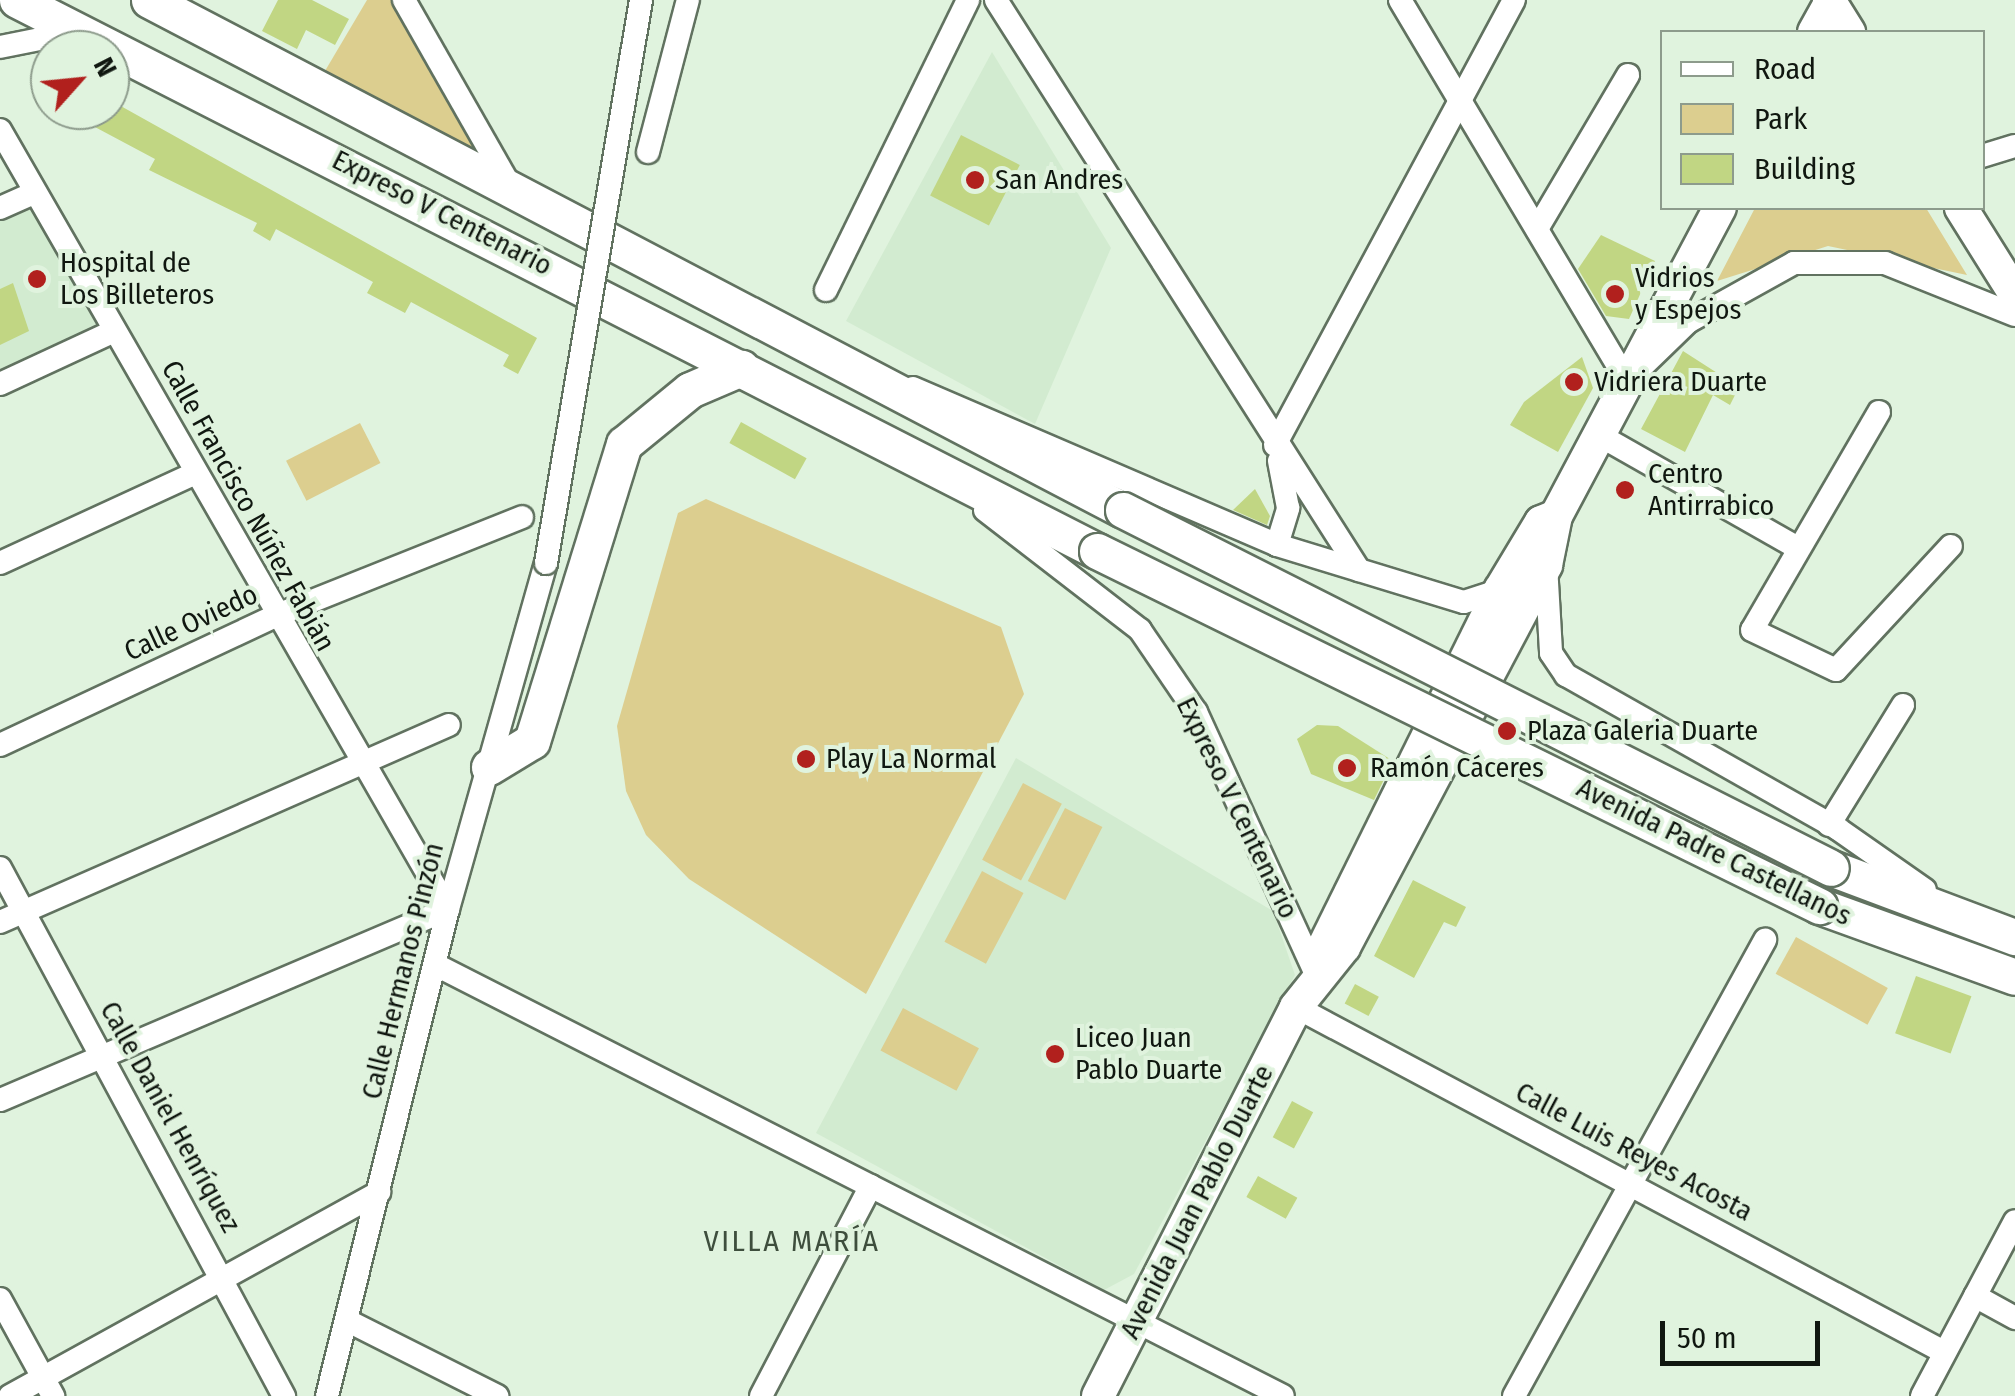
<!DOCTYPE html>
<html>
<head>
<meta charset="utf-8">
<style>
  body { margin:0 }
  #map { position:relative; width:2015px; height:1396px; overflow:hidden; background:#e0f3de; font-family:"Fira Sans Condensed",sans-serif }
  div>[style] { position:absolute }
  [style*='--x'] { left:calc(var(--x)*1px); top:calc(var(--y)*1px); width:calc(var(--w)*1px); rotate:calc(var(--a)*1deg) }
  .built>* { inset:0; background:#d2ebd0 }
  .green>* { inset:0; background:#dcce8f; transform-origin:0 0 }
  .building>* { inset:0; background:#c1d683; transform-origin:0 0 }
  .roads { filter:drop-shadow(2px 0 #617260) drop-shadow(-2px 0 #617260) drop-shadow(0 2px #617260) drop-shadow(0 -2px #617260) }
  .minor>* { height:22px; margin:-11px; padding:0 11px; transform-origin:11px; border-radius:11px; background:#fff }
  .secondary>* { height:32px; margin:-16px; padding:0 16px; transform-origin:16px; border-radius:16px; background:#fff }
  .primary>* { height:35px; margin:-17.5px; padding:0 17.5px; transform-origin:17.5px; border-radius:17.5px; background:#fff }
  .bridges { filter:drop-shadow(2px 0 #617260) drop-shadow(-2px 0 #617260) drop-shadow(0 2px #617260) drop-shadow(0 -2px #617260) }
  .minor-bridge>* { height:22px; margin:-11px; padding:0 11px; transform-origin:11px; border-radius:11px; background:#fff }
  .primary-bridge>* { height:35px; margin:-17.5px; padding:0 17.5px; transform-origin:17.5px; border-radius:17.5px; background:#fff }
  .dots>* { width:28px; height:28px; translate:-50% -50%; box-sizing:border-box; border:5px solid #e0f3de; border-radius:50% }
  span { translate:-50% -50%; white-space:nowrap; text-align:center; line-height:1.15; -webkit-text-stroke:8px #e0f3de; paint-order:stroke }
  .poi-label { font-size:28px; color:#101710 }
  .left { translate:0 -50%; text-align:left }
  .street-label { font-size:28px; color:#101710 }
  .neighbourhood-label { font-size:30px; color:#3e4e3d; letter-spacing:2.5px }
  .legend { position:absolute; left:1660px; top:30px; width:325px; height:180px; box-sizing:border-box; background:#e0f3de; border:2px solid #8d9b8c; margin:0; padding:12px 18px; list-style:none; font-size:30px; color:#101710 }
  .legend li { display:flex; align-items:center; gap:20px; height:50px }
  .legend b { width:50px; border:2px solid #8d9b8c }
  .north { position:absolute; left:30px; top:30px; width:100px; height:100px; box-sizing:border-box; background:#e0f3de; border:2px solid #8d9b8c; border-radius:50%; rotate:63deg; font-size:28px; font-weight:700; line-height:40px; text-align:center; color:#101710 }
  .north::after { content:''; display:block; margin:auto; width:35px; height:45px; background:#b1201d; clip-path:polygon(50% 0,100% 100%,50% 72%,0 100%) }
  .scale { position:absolute; left:1660px; top:1321px; width:160px; height:45px; box-sizing:border-box; border:5px solid #101710; border-top:0; padding-left:12px; font-size:30px; line-height:35px; white-space:nowrap; color:#101710; -webkit-text-stroke:8px #e0f3de; paint-order:stroke }
</style>
</head>
<body>
<div id="map">
  <div class="built">
    <div style="clip-path:polygon(992px 52px,1111px 248px,1035px 424px,846px 321px)"></div>
    <div style="clip-path:polygon(35px 204px,106px 339px,0 388px,0 220px)"></div>
    <div style="clip-path:polygon(1016px 758px,1273px 911px,1295px 975px,1134px 1274px,1104px 1290px,816px 1133px)"></div>
  </div>
  <div class="green">
    <div style="clip-path:polygon(367px 0,392px 0,492px 168px,322px 76px)"></div>
    <div style="clip-path:polygon(1755px 208px,1926px 208px,1967px 275px,1828px 246px,1717px 281px)"></div>
    <div style="left:360px;top:423px;width:45px;height:83px;rotate:63deg"></div>
    <div style="clip-path:polygon(706px 499px,1001px 627px,1024px 694px,866px 994px,689px 879px,646px 835px,626px 791px,617px 726px,678px 513px)"></div>
    <div style="left:1023px;top:783px;width:44px;height:87px;rotate:28deg"></div>
    <div style="left:1065px;top:808px;width:42px;height:82px;rotate:27deg"></div>
    <div style="left:982px;top:871px;width:47px;height:80px;rotate:28deg"></div>
    <div style="left:1796px;top:937px;width:105px;height:42px;rotate:29deg"></div>
    <div style="left:903px;top:1008px;width:86px;height:48px;rotate:28deg"></div>
  </div>
  <div class="building">
    <div style="clip-path:polygon(278px 0,312px 0,349px 19px,335px 45px,306px 30px,297px 49px,262px 31px)"></div>
    <div style="clip-path:polygon(110px 100px,537px 338px,518px 374px,503px 366px,509px 355px,411px 302px,405px 313px,367px 293px,373px 282px,276px 229px,270px 241px,253px 231px,257px 223px,149px 170px,155px 159px,63px 110px,110px 110px)"></div>
    <div style="left:961px;top:135px;width:66px;height:68px;rotate:27deg"></div>
    <div style="clip-path:polygon(1601px 235px,1655px 261px,1629px 319px,1606px 316px,1578px 269px)"></div>
    <div style="clip-path:polygon(13px 283px,29px 331px,0 345px,0 289px)"></div>
    <div style="clip-path:polygon(1683px 351px,1739px 387px,1730px 405px,1713px 395px,1685px 452px,1641px 429px)"></div>
    <div style="clip-path:polygon(1582px 357px,1593px 388px,1558px 452px,1510px 425px,1524px 402px)"></div>
    <div style="left:741px;top:422px;width:75px;height:24px;rotate:29deg"></div>
    <div style="clip-path:polygon(1255px 489px,1270px 516px,1267px 525px,1233px 510px)"></div>
    <div style="clip-path:polygon(1317px 725px,1338px 726px,1393px 761px,1374px 800px,1311px 774px,1297px 739px)"></div>
    <div style="clip-path:polygon(1413px 880px,1466px 907px,1456px 927px,1444px 922px,1414px 978px,1374px 956px)"></div>
    <div style="left:1916px;top:976px;width:59px;height:61px;rotate:20deg"></div>
    <div style="left:1355px;top:984px;width:27px;height:22px;rotate:28deg"></div>
    <div style="left:1292px;top:1101px;width:24px;height:41px;rotate:28deg"></div>
    <div style="left:1258px;top:1176px;width:45px;height:24px;rotate:29deg"></div>
  </div>
  <div class="roads">
    <div class="minor">
      <div style="--x:404;--y:0;--w:214;--a:60.3"></div>
      <div style="--x:996;--y:0;--w:676;--a:57.51"></div>
      <div style="--x:1400;--y:0;--w:443;--a:59.2"></div>
      <div style="--x:1627;--y:381;--w:85;--a:-44"></div>
      <div style="--x:1688;--y:322;--w:121;--a:-29.1"></div>
      <div style="--x:1794;--y:263;--w:91;--a:0"></div>
      <div style="--x:1885;--y:263;--w:140;--a:21.8"></div>
      <div style="--x:0;--y:47;--w:82;--a:-11.3"></div>
      <div style="--x:0;--y:130;--w:899;--a:60.1"></div>
      <div style="--x:448;--y:909;--w:487;--a:156.9"></div>
      <div style="--x:648;--y:152;--w:157;--a:-75.3"></div>
      <div style="--x:1982;--y:156;--w:34;--a:-17"></div>
      <div style="--x:0;--y:208;--w:37;--a:-24"></div>
      <div style="--x:1537;--y:229;--w:179;--a:-59.4"></div>
      <div style="--x:826;--y:290;--w:323;--a:-63.9"></div>
      <div style="--x:0;--y:384;--w:126;--a:-24.9"></div>
      <div style="--x:913;--y:388;--w:396;--a:23.3"></div>
      <div style="--x:1277;--y:545;--w:195;--a:17"></div>
      <div style="--x:1464;--y:602;--w:38;--a:-18"></div>
      <div style="--x:1879;--y:412;--w:252;--a:120.2"></div>
      <div style="--x:1752;--y:630;--w:93;--a:25.5"></div>
      <div style="--x:1836;--y:670;--w:169;--a:-47.2"></div>
      <div style="--x:1599;--y:435;--w:224;--a:29.6"></div>
      <div style="--x:1275;--y:445;--w:505;--a:-61.76"></div>
      <div style="--x:985;--y:510;--w:196;--a:37.7"></div>
      <div style="--x:1140;--y:630;--w:99;--a:55.7"></div>
      <div style="--x:1196;--y:712;--w:288;--a:65.4"></div>
      <div style="--x:1277;--y:545;--w:39;--a:-73"></div>
      <div style="--x:1288;--y:508;--w:48;--a:-100.8"></div>
      <div style="--x:0;--y:563;--w:216;--a:-24.7"></div>
      <div style="--x:1546;--y:565;--w:88;--a:86.7"></div>
      <div style="--x:1551;--y:653;--w:27;--a:56"></div>
      <div style="--x:1566;--y:675;--w:313;--a:29.5"></div>
      <div style="--x:1838;--y:829;--w:106;--a:35"></div>
      <div style="--x:0;--y:745;--w:304;--a:-25.1"></div>
      <div style="--x:275;--y:616;--w:266;--a:-21.8"></div>
      <div style="--x:1829;--y:825;--w:141;--a:-58.3"></div>
      <div style="--x:0;--y:868;--w:600;--a:61.73"></div>
      <div style="--x:0;--y:922;--w:490;--a:-23.7"></div>
      <div style="--x:436;--y:965;--w:950;--a:26.97"></div>
      <div style="--x:1296;--y:1007;--w:734;--a:28.03"></div>
      <div style="--x:1975;--y:1296;--w:46;--a:28.8"></div>
      <div style="--x:0;--y:1299;--w:111;--a:61.3"></div>
      <div style="--x:350;--y:1322;--w:165;--a:26.7"></div>
      <div style="--x:10;--y:1396;--w:422;--a:-28.9"></div>
      <div style="--x:327;--y:1396;--w:502;--a:-76.05"></div>
      <div style="--x:448;--y:909;--w:360;--a:-74.2"></div>
      <div style="--x:761;--y:1396;--w:237;--a:-62.4"></div>
      <div style="--x:1514;--y:1396;--w:521;--a:-61.17"></div>
      <div style="--x:1922;--y:1396;--w:198;--a:-62"></div>
    </div>
    <div class="secondary">
      <div style="--x:1829;--y:0;--w:38;--a:58"></div>
      <div style="--x:1814;--y:32;--w:37;--a:-61"></div>
      <div style="--x:1961;--y:208;--w:102;--a:57.9"></div>
      <div style="--x:1321;--y:952;--w:404;--a:-63.7"></div>
      <div style="--x:1500;--y:590;--w:79;--a:-58.9"></div>
      <div style="--x:1541;--y:522;--w:16;--a:-22"></div>
      <div style="--x:1098;--y:1396;--w:436;--a:-63"></div>
      <div style="--x:1296;--y:1007;--w:77;--a:-51.3"></div>
      <div style="--x:1344;--y:947;--w:432;--a:-62.1"></div>
      <div style="--x:1546;--y:565;--w:50;--a:-78.5"></div>
      <div style="--x:1556;--y:516;--w:349;--a:-62"></div>
    </div>
    <div class="primary">
      <div style="--x:17;--y:0;--w:1212;--a:27.03"></div>
      <div style="--x:149;--y:0;--w:1099;--a:27.64"></div>
      <div style="--x:489;--y:767;--w:50;--a:-31.2"></div>
      <div style="--x:532;--y:741;--w:311;--a:-72.8"></div>
      <div style="--x:624;--y:444;--w:85;--a:-39.3"></div>
      <div style="--x:690;--y:390;--w:56;--a:-23.3"></div>
      <div style="--x:1831;--y:868;--w:197;--a:20.6"></div>
      <div style="--x:1819;--y:906;--w:208;--a:19.9"></div>
    </div>
  </div>
  <div class="bridges">
    <div class="minor-bridge">
      <div style="--x:546;--y:563;--w:571;--a:-80.42"></div>
    </div>
    <div class="primary-bridge">
      <div style="--x:1123;--y:510;--w:793;--a:26.82"></div>
      <div style="--x:1097;--y:551;--w:805;--a:26.18"></div>
    </div>
  </div>
  <div class="dots">
    <div style="left:975px;top:180px;background:#b1201d"></div>
    <div style="left:37px;top:279px;background:#b1201d"></div>
    <div style="left:1615px;top:294px;background:#b1201d"></div>
    <div style="left:1574px;top:382px;background:#b1201d"></div>
    <div style="left:1625px;top:490px;background:#b1201d"></div>
    <div style="left:1507px;top:731px;background:#b1201d"></div>
    <div style="left:806px;top:759px;background:#b1201d"></div>
    <div style="left:1347px;top:768px;background:#b1201d"></div>
    <div style="left:1055px;top:1054px;background:#b1201d"></div>
  </div>
  <div class="poi-label">
    <span class="left" style="left:995px;top:180px">San Andres</span>
    <span class="left" style="left:60px;top:279px">Hospital de<br>Los Billeteros</span>
    <span class="left" style="left:1635px;top:294px">Vidrios<br>y Espejos</span>
    <span class="left" style="left:1594px;top:382px">Vidriera Duarte</span>
    <span class="left" style="left:1648px;top:490px">Centro<br>Antirrabico</span>
    <span class="left" style="left:1527px;top:731px">Plaza Galeria Duarte</span>
    <span class="left" style="left:826px;top:759px">Play La Normal</span>
    <span class="left" style="left:1370px;top:768px">Ramón Cáceres</span>
    <span class="left" style="left:1075px;top:1054px">Liceo Juan<br>Pablo Duarte</span>
  </div>
  <div class="street-label">
    <span style="left:442px;top:213px;rotate:27deg">Expreso V Centenario</span>
    <span style="left:248px;top:506px;rotate:61deg">Calle Francisco Núñez Fabián</span>
    <span style="left:191px;top:623px;rotate:-25deg">Calle Oviedo</span>
    <span style="left:1237px;top:808px;rotate:64deg">Expreso V Centenario</span>
    <span style="left:1714px;top:852px;rotate:26deg">Avenida Padre Castellanos</span>
    <span style="left:403px;top:971px;rotate:-76deg">Calle Hermanos Pinzón</span>
    <span style="left:170px;top:1117px;rotate:61deg">Calle Daniel Henríquez</span>
    <span style="left:1634px;top:1152px;rotate:28deg">Calle Luis Reyes Acosta</span>
    <span style="left:1197px;top:1202px;rotate:-63deg">Avenida Juan Pablo Duarte</span>
  </div>
  <div class="neighbourhood-label">
    <span style="left:792px;top:1241px">VILLA MARÍA</span>
  </div>
  <ul class="legend">
  <li><b style="height:12px;background:#fff"></b>Road</li>
  <li><b style="height:28px;background:#dcce8f"></b>Park</li>
  <li><b style="height:28px;background:#c1d683"></b>Building</li>
  </ul>
  <div class="north">N</div>
  <div class="scale">50 m</div>
</div>
</body>
</html>
